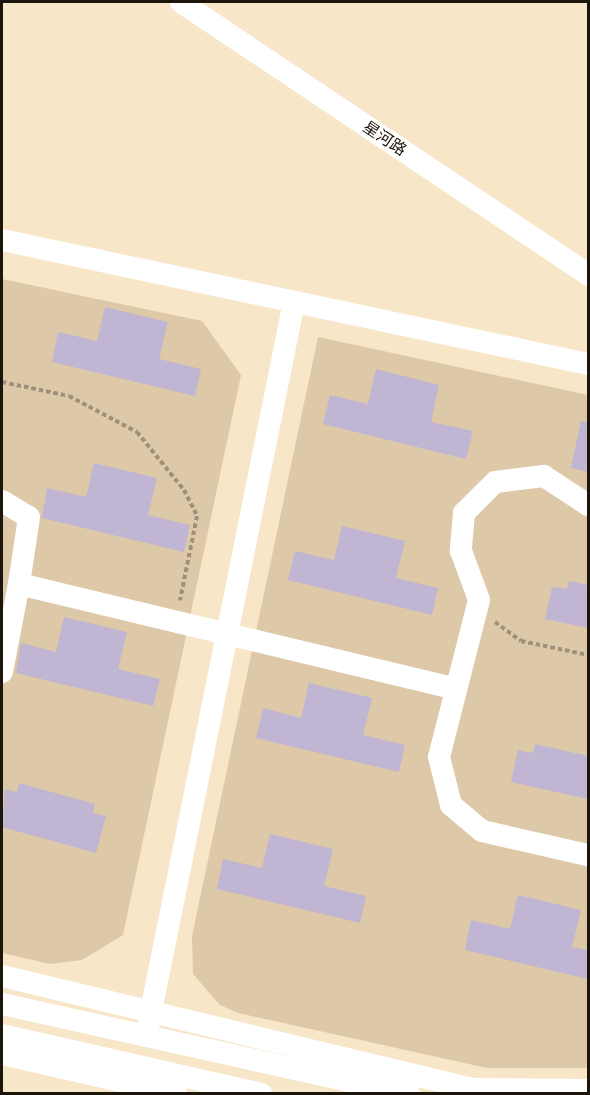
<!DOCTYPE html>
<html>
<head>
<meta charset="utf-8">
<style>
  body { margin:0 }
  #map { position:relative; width:590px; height:1095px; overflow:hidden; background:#f8e6c9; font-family:"IBM Plex Sans","Noto Sans SC",sans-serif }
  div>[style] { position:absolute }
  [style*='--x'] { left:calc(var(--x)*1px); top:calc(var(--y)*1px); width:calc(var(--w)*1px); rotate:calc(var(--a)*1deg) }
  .green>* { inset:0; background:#ddc8a7 }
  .building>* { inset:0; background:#c0b5d2 }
  .path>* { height:4px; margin-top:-2px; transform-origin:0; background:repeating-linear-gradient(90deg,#9e917c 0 4.5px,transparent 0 7.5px) }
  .minor>* { height:22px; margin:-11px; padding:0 11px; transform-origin:11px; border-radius:11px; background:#fff }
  span { translate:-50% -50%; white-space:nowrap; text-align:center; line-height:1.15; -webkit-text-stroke:5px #fff; paint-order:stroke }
  .street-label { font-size:16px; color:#1b150b }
  .frame { position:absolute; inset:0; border:3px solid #1b150b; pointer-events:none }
</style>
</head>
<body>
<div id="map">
  <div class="green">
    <div style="clip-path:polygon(2px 279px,202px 321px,241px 375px,123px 935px,82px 960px,50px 964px,2px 953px)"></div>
    <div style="clip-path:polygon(318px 337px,588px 395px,588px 1068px,487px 1068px,238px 1013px,220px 1005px,193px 974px,192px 936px)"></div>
  </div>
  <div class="building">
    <div style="clip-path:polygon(105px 307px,168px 322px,159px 359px,201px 369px,195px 396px,52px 362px,58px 332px,97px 341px)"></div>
    <div style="clip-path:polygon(376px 369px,439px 385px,431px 422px,473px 431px,466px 459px,323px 424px,330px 395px,368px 404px)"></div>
    <div style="clip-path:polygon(581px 421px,588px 422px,588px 472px,571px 468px)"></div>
    <div style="clip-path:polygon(94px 463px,157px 478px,148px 515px,190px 525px,184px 552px,42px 518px,47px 488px,86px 497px)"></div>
    <div style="clip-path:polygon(342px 526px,405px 541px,396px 578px,438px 588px,432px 615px,288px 580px,295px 551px,334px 560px)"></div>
    <div style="clip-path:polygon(569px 581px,588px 585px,588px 628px,545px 619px,552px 587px,567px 589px)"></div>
    <div style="clip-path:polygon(64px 617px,127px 632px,118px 669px,160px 679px,153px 706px,16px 673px,21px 643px,56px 652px)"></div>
    <div style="clip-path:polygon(309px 683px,372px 698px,363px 735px,405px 745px,399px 772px,256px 738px,263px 708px,301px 718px)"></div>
    <div style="clip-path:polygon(535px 744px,588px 756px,588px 799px,511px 782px,518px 750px,533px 753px)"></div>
    <div style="clip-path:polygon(19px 783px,95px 804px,93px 813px,106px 816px,96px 853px,2px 827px,5px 789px,17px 792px)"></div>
    <div style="clip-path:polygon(270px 834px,333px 849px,324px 886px,366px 896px,360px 923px,217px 889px,223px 859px,262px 868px)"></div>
    <div style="clip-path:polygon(518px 895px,581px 910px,572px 947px,588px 950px,588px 979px,465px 950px,471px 920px,510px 929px)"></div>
  </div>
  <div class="path">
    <div style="--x:2;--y:382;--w:68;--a:11.8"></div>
    <div style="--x:69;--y:396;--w:77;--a:27.9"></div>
    <div style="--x:137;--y:432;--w:75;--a:51"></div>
    <div style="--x:184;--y:490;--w:29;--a:63"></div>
    <div style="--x:197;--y:516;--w:86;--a:101.4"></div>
    <div style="--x:495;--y:622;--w:32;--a:36"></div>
    <div style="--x:521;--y:641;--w:68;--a:11.8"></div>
  </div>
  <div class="minor">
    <div style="--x:181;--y:2;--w:490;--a:33.8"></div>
    <div style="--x:2;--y:240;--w:599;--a:11.95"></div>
    <div style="--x:2;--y:501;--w:31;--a:31"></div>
    <div style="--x:29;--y:517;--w:68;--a:98.5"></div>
    <div style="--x:19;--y:584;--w:449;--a:13.5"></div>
    <div style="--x:588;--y:505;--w:53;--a:-146.6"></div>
    <div style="--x:544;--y:476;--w:49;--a:173"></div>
    <div style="--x:495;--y:482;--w:44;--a:135"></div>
    <div style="--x:464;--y:513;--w:38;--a:95"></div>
    <div style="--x:461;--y:551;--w:52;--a:69.8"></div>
    <div style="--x:479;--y:600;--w:162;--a:104.3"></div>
    <div style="--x:439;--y:757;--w:49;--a:76"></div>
    <div style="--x:451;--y:805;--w:40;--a:40"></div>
    <div style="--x:482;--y:831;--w:109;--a:12.8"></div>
    <div style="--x:2;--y:672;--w:90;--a:-79.1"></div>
    <div style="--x:2;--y:976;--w:484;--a:13.5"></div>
    <div style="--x:473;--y:1089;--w:115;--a:0.5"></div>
    <div style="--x:2;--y:1004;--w:417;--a:12.5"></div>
    <div style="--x:2;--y:1035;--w:266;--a:12.8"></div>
    <div style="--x:146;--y:1036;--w:749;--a:-78.6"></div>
    <div style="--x:2;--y:1054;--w:179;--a:12.9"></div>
  </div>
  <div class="street-label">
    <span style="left:385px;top:138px;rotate:34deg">星河路</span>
  </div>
  <div class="frame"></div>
</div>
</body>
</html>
